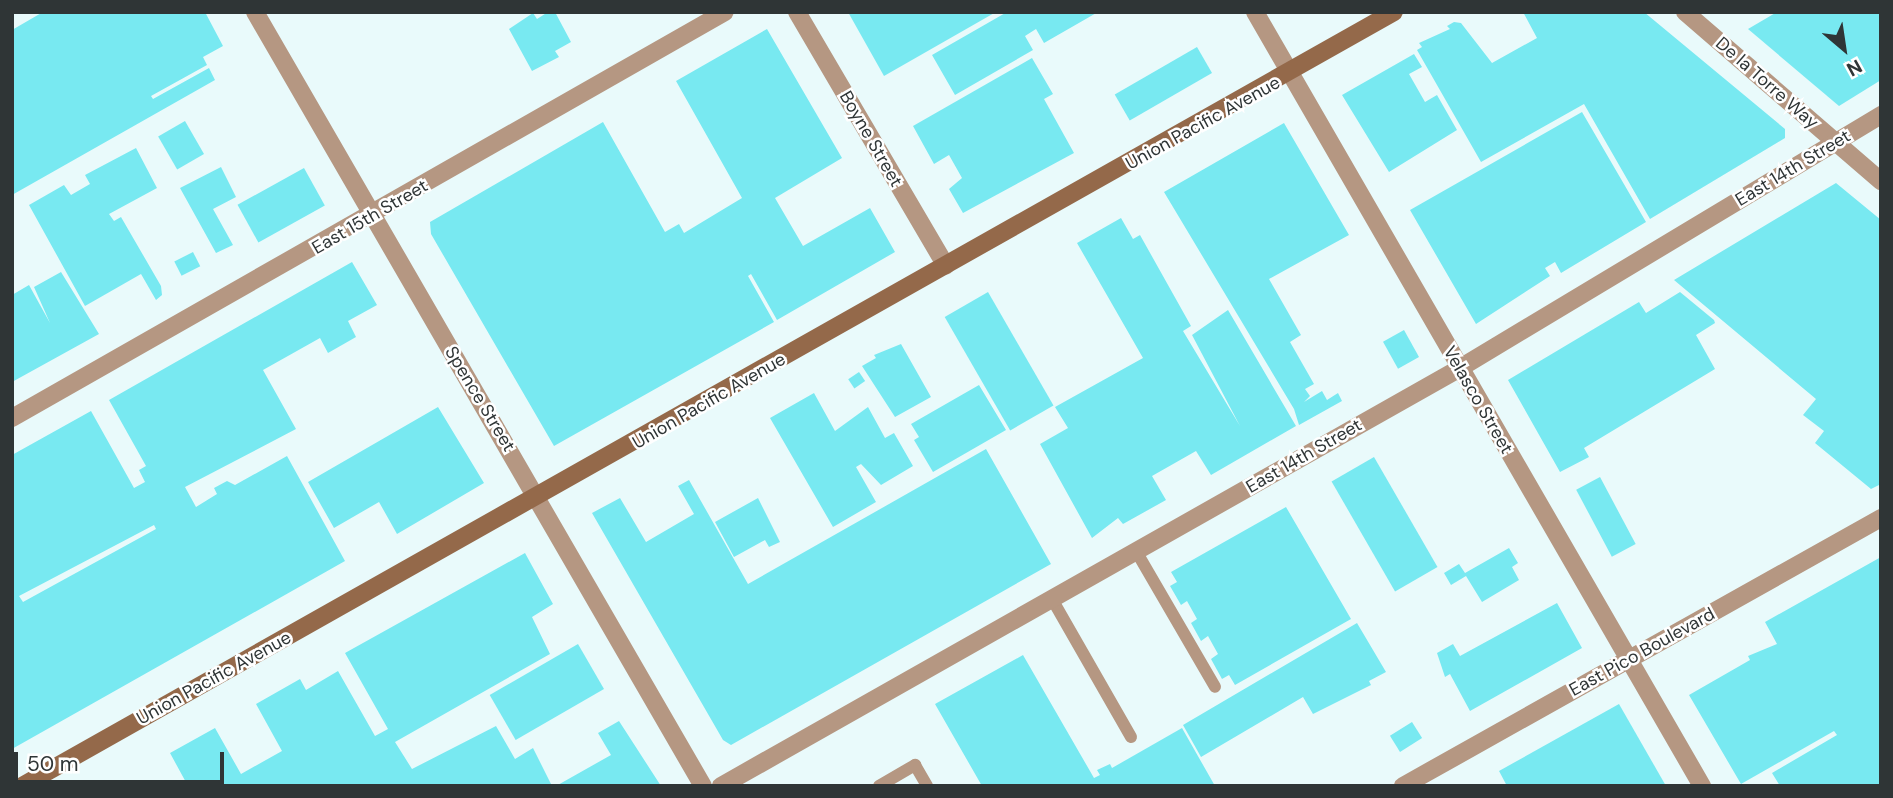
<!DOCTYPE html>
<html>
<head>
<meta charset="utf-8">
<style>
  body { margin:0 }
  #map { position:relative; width:1893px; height:798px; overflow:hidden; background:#e9fafb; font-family:"DM Sans",sans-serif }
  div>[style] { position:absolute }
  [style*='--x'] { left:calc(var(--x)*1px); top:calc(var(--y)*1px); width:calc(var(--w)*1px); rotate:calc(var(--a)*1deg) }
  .building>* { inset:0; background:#78e9f1; transform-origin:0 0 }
  .lane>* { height:12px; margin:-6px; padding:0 6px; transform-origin:6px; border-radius:6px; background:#b59782 }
  .street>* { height:18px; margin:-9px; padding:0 9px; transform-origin:9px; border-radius:9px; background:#b59782 }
  .secondary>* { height:18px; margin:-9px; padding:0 9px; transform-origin:9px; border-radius:9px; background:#94694a }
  span { translate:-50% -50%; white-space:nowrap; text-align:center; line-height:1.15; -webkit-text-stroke:5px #fff; paint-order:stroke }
  .street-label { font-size:18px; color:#2f3536 }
  .frame { position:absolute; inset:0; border:14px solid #2f3536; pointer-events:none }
  .north { position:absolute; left:1809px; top:14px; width:70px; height:70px; -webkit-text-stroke:5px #fff; paint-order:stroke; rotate:151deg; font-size:19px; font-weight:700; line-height:28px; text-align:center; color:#2f3536 }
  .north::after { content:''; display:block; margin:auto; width:24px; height:32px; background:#2f3536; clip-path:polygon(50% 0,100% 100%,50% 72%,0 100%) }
  .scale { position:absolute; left:14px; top:752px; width:210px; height:32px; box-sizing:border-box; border:4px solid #2f3536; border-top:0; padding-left:9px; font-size:21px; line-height:24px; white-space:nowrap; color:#2f3536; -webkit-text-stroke:5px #fff; paint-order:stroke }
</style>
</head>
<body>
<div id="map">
  <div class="building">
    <div style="clip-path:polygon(43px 12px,205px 12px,223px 46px,203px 57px,207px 65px,151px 96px,153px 99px,209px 68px,215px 80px,12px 195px,12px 30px)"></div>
    <div style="clip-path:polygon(548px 12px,555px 12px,571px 42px,555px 51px,559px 57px,532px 71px,509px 29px,533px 13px,537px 19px)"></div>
    <div style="clip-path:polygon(848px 12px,996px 12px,884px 76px)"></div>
    <div style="clip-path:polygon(1007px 12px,1098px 12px,1044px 43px,1036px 29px,1025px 36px,1033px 50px,955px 95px,932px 55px)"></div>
    <div style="clip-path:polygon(1523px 12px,1644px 12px,1785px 129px,1785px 138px,1650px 219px,1584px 104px,1481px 162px,1417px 50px,1422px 47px,1419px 43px,1450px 29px,1447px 26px,1454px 22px,1461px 23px,1492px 63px,1537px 38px)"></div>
    <div style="clip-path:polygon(1777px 12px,1881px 12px,1881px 80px,1839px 106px,1748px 29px)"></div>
    <div style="clip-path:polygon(767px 29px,842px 158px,775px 198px,803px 246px,870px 208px,895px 252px,777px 320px,751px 274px,748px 276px,774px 322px,554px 446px,431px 234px,430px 222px,603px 122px,665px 232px,679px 224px,684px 233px,742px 198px,676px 81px)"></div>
    <div style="left:1197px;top:47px;width:30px;height:95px;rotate:60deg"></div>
    <div style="clip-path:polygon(1414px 54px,1422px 67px,1409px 74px,1425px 102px,1437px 95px,1457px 130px,1389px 172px,1342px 95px)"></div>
    <div style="clip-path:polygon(1032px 58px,1053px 94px,1044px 99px,1074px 153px,963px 213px,949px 189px,962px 178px,949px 155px,934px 164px,913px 126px)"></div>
    <div style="clip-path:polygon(1582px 112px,1646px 222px,1561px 273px,1555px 262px,1545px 268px,1550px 276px,1476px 324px,1410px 210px)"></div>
    <div style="left:185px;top:121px;width:38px;height:31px;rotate:60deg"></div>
    <div style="clip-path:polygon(1284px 123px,1349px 235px,1269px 279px,1301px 335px,1290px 342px,1314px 384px,1305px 389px,1310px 396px,1304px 402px,1322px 391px,1327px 400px,1338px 393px,1342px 401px,1299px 425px,1294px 409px,1164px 192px)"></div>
    <div style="clip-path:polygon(136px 148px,157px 188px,109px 214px,114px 221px,121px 217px,161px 286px,162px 295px,156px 300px,141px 274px,85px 306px,29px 205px,64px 185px,71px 195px,90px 184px,85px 175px)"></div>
    <div style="clip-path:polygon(221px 167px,236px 197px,213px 209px,233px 245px,216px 253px,180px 188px)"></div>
    <div style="left:304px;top:168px;width:43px;height:76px;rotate:61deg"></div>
    <div style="clip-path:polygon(1836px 183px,1881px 220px,1881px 484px,1871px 489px,1815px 443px,1824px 431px,1803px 415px,1816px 399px,1674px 280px)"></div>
    <div style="clip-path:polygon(1121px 218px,1133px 239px,1140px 235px,1191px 326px,1183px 331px,1240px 426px,1192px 335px,1228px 310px,1296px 426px,1211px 475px,1196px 451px,1152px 476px,1166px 500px,1123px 524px,1118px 518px,1092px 538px,1040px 444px,1068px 428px,1055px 407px,1143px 358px,1077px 243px)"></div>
    <div style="left:193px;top:252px;width:16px;height:21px;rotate:63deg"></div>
    <div style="clip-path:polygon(evenodd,352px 262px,377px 305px,348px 321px,356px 337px,328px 353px,320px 338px,263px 370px,296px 429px,185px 487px,196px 507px,217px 494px,214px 488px,227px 481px,235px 485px,287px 456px,345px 561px,12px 749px,12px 455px,91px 411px,134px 488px,145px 482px,139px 470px,146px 466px,109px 400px,352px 262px,154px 525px,156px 529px,23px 602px,19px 596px,154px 525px)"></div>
    <div style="clip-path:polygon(61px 272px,99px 334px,12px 382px,12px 295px,29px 285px,50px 323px,34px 287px)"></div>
    <div style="left:988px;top:292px;width:131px;height:50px;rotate:60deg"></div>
    <div style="clip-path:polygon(1680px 292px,1714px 320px,1715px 323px,1696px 335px,1715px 369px,1584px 448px,1589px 457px,1560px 472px,1508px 380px,1639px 302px,1646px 313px)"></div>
    <div style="left:1404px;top:330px;width:31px;height:24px;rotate:61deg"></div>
    <div style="clip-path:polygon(901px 344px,931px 397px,895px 417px,862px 366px,876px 358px,874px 355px)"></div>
    <div style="left:859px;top:372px;width:11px;height:13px;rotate:56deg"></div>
    <div style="clip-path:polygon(979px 385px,1006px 430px,933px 472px,914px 440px,919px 437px,911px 424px)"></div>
    <div style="clip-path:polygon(814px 393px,835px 431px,868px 407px,885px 438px,894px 433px,913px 466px,881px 485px,861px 464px,856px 467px,876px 502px,833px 527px,770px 418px)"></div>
    <div style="clip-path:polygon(438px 407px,484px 483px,397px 534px,379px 502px,334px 528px,308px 482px)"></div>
    <div style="clip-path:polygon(986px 449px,1051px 564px,731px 745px,723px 740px,592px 513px,620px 498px,646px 542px,694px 514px,678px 486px,689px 480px,748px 584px)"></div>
    <div style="left:1374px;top:457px;width:127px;height:49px;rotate:60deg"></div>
    <div style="left:1600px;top:477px;width:76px;height:27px;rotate:62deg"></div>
    <div style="clip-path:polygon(758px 498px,780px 542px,769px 547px,765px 540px,734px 557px,715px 522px)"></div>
    <div style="clip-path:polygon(1286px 507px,1351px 619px,1235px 685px,1229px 675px,1222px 679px,1211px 659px,1218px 654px,1208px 636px,1201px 641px,1191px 623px,1197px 619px,1187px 601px,1181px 605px,1170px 586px,1177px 582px,1171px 572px)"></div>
    <div style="clip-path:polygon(1509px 548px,1518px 563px,1512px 567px,1519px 580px,1482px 602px,1466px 576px,1451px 585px,1444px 573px,1459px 564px,1465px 573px)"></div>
    <div style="clip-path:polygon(525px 553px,553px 604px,532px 617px,550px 654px,395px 742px,412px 769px,496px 726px,515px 759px,533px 748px,552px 786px,188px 786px,170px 753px,215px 728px,241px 774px,282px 751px,256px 704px,300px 679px,306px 690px,338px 671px,375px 736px,388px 729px,345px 653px)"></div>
    <div style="clip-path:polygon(1881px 557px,1881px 786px,1780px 786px,1772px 773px,1837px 735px,1834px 731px,1741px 784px,1689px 695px,1750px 660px,1748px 656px,1777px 644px,1765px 622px)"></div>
    <div style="clip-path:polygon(1557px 603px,1582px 648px,1470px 711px,1450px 674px,1445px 677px,1437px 653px,1453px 644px,1460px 656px)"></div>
    <div style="clip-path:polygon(1357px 623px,1386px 672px,1369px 681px,1371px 685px,1313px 714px,1303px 697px,1201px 757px,1183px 725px)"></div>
    <div style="left:578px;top:644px;width:52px;height:102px;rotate:60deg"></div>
    <div style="clip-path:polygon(1023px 655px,1094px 778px,1100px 775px,1097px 770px,1110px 764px,1112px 768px,1182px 728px,1215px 786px,982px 786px,935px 704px)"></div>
    <div style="clip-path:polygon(1619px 704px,1666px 786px,1507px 786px,1499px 771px)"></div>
    <div style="clip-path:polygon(619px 721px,661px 786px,556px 786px,611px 755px,598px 733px)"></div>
    <div style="left:1412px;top:722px;width:19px;height:26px;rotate:58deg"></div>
  </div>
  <div class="lane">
    <div style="--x:1136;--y:551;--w:157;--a:59.8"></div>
    <div style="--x:1052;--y:599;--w:159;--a:60.2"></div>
    <div style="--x:879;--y:786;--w:42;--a:-30.3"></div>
    <div style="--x:915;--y:765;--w:24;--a:60"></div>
  </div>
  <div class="street">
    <div style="--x:255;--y:12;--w:894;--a:59.94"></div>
    <div style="--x:797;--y:12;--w:294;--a:59.6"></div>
    <div style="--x:1255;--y:12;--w:894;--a:59.99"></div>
    <div style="--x:1685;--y:12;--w:259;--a:40.8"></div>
    <div style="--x:12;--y:418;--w:820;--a:-29.66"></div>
    <div style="--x:721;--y:786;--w:849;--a:-29.49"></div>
    <div style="--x:1460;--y:368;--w:491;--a:-31"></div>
    <div style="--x:1403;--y:786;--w:548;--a:-29.28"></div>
  </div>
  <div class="secondary">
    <div style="--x:22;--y:786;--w:1575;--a:-29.43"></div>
  </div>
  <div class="street-label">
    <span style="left:1767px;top:83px;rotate:41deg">De la Torre Way</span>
    <span style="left:1203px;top:123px;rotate:-29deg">Union Pacific Avenue</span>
    <span style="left:871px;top:139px;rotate:60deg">Boyne Street</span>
    <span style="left:1793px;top:168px;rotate:-31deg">East 14th Street</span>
    <span style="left:370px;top:217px;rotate:-30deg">East 15th Street</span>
    <span style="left:480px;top:399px;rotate:59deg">Spence Street</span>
    <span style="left:1478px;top:400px;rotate:60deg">Velasco Street</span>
    <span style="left:709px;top:401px;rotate:-30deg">Union Pacific Avenue</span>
    <span style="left:1304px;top:456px;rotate:-30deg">East 14th Street</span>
    <span style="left:1642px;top:652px;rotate:-29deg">East Pico Boulevard</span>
    <span style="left:214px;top:678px;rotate:-29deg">Union Pacific Avenue</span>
  </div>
  <div class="frame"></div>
  <div class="north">N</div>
  <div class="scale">50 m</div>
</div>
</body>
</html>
